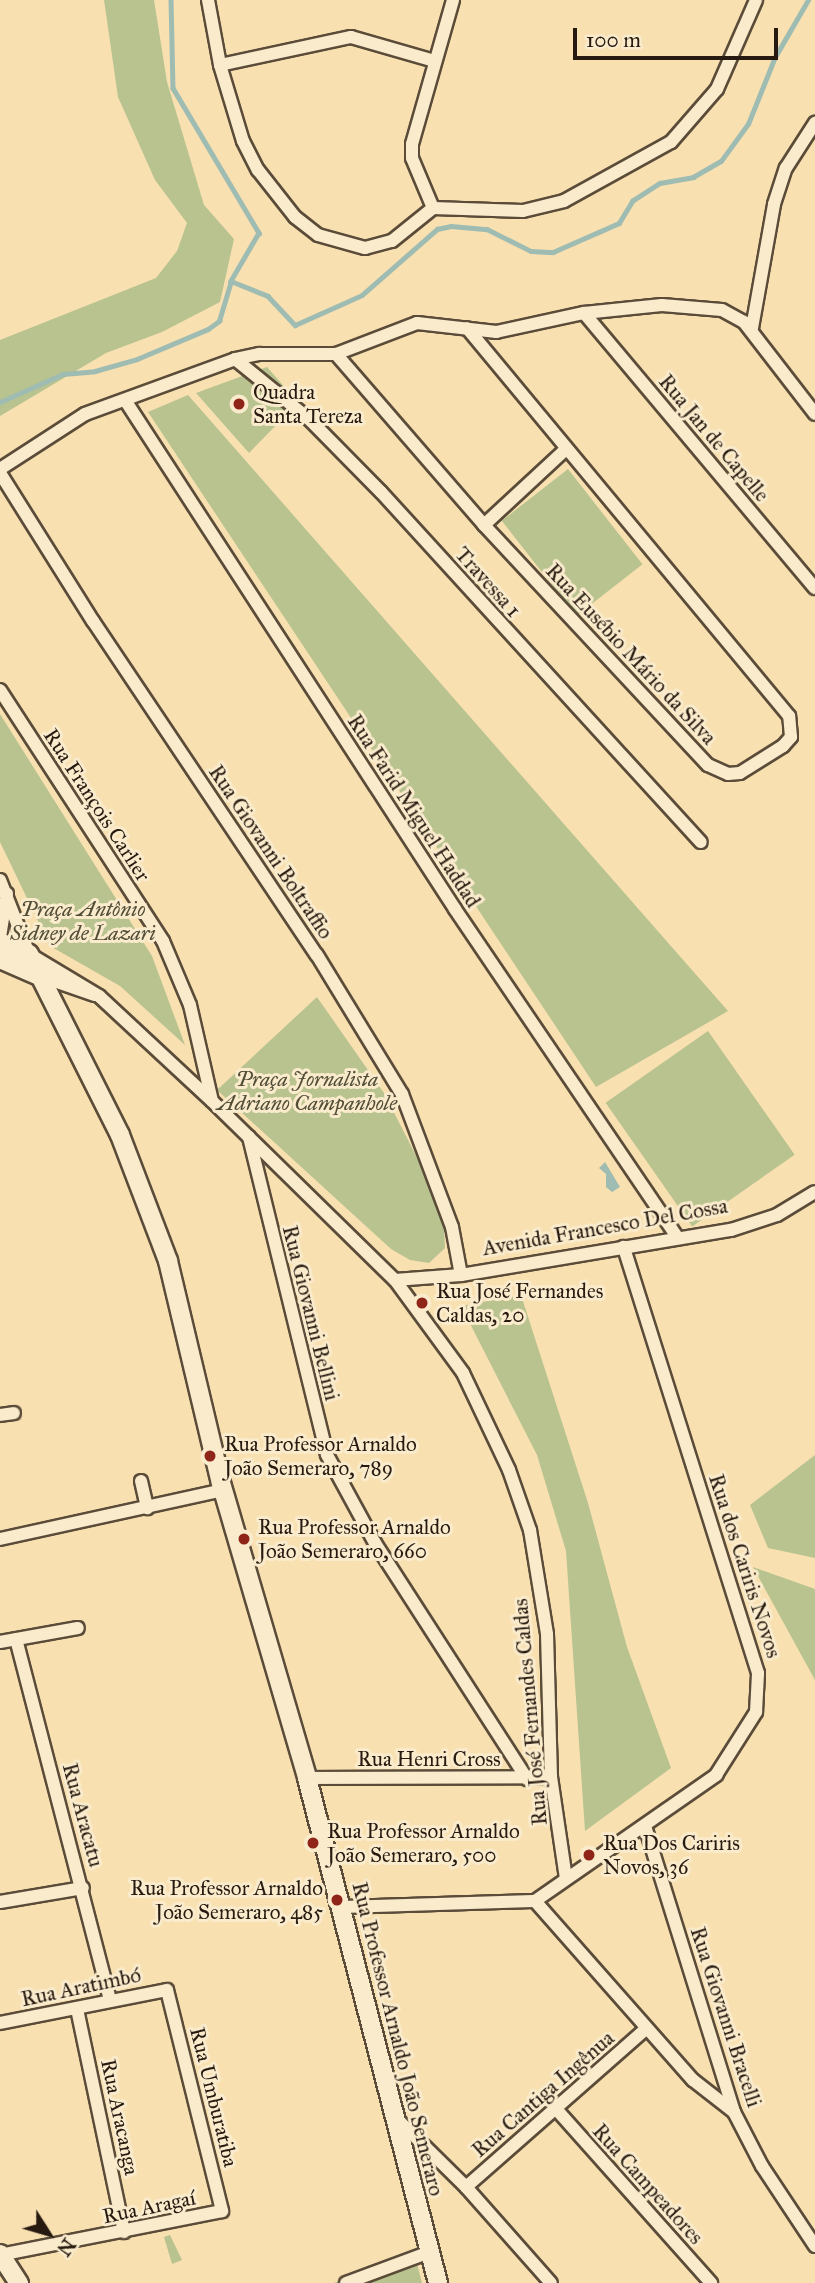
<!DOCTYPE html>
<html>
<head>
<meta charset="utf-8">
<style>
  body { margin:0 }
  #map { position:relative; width:815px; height:2283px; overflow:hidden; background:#f8e0b1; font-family:"IM FELL Great Primer",serif }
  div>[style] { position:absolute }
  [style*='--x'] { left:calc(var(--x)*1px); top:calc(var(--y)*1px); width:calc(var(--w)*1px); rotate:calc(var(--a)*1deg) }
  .green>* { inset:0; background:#b8c38f; transform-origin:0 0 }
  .water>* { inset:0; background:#9fbcb2 }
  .stream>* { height:4.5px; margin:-2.25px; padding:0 2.25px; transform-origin:2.25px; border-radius:2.25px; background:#9fbcb2 }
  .roads { filter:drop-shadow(2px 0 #5b4c39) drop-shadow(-2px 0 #5b4c39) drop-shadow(0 2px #5b4c39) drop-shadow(0 -2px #5b4c39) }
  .street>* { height:12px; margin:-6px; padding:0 6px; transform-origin:6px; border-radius:6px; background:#faebcc }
  .secondary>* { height:18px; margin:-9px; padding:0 9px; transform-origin:9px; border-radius:9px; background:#faebcc }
  .dots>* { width:19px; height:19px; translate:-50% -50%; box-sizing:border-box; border:4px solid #faebcc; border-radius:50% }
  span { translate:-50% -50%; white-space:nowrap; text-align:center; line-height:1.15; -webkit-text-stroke:6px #faebcc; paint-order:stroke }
  .poi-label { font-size:21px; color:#271b11 }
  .left { translate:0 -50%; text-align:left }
  .right { translate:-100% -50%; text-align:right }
  .street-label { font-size:21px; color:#271b11 }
  .park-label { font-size:21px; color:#524d37; font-style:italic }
  .north { position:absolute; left:14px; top:2199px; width:70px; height:70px; -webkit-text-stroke:5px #faebcc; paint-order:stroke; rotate:127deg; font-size:19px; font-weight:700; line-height:28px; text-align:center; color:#271b11 }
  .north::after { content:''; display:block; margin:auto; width:24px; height:32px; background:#271b11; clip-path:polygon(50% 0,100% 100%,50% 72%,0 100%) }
  .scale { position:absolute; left:573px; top:28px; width:205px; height:32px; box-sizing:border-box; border:4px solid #271b11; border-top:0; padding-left:9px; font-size:21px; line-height:24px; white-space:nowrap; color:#271b11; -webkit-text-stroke:5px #faebcc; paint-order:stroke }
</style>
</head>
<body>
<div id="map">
  <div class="green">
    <div style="clip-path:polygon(104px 0,154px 0,167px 82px,204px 205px,234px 239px,220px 302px,162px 332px,106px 353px,0 416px,0 340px,156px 278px,177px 251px,187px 223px,155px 180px,118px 97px)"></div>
    <div style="clip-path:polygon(267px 367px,309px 415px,308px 425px,289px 424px,285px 416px,249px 453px,196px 393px)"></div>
    <div style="clip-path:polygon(188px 395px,670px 945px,728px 1011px,596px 1087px,148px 412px)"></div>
    <div style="left:568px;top:469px;width:121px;height:84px;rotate:52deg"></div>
    <div style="clip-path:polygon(0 714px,152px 956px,185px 1045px,120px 986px,50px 946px,0 842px)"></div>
    <div style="clip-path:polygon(317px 997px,384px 1093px,428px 1179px,444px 1227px,445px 1248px,429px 1263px,410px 1260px,391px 1249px,217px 1090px)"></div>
    <div style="left:708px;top:1031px;width:151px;height:125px;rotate:55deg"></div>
    <div style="clip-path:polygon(521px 1295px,588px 1503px,627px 1647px,671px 1768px,585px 1831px,566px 1551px,537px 1455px,461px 1306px)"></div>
    <div style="clip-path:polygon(815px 1455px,815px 1558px,768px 1548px,750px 1505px)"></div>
    <div style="clip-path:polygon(753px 1567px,815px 1589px,815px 1680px)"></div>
    <div style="clip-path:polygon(170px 2235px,182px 2260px,172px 2264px,164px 2237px)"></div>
    <div style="clip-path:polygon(414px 2252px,422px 2283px,334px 2283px)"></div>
  </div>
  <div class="water">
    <div style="clip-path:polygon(605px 1162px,620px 1187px,612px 1192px,606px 1187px,606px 1174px,599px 1168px)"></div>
  </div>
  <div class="stream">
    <div style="--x:171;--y:0;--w:88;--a:88.7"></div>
    <div style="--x:173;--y:88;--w:169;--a:59.3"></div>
    <div style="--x:259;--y:233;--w:56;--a:120.3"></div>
    <div style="--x:0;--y:402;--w:69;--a:-24"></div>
    <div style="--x:63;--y:374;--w:32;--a:-5"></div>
    <div style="--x:95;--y:371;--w:44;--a:-15.9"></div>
    <div style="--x:137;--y:359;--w:77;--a:-22.9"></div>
    <div style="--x:208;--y:329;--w:14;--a:-36"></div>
    <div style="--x:219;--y:321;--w:42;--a:-73.3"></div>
    <div style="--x:231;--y:281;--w:40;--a:22"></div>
    <div style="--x:268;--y:296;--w:40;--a:47"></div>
    <div style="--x:295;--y:325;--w:73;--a:-24.1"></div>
    <div style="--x:362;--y:295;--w:100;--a:-41.3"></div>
    <div style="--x:437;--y:229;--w:14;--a:-12"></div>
    <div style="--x:451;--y:226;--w:36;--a:5"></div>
    <div style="--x:487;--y:229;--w:49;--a:26.6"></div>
    <div style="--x:531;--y:251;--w:22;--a:3"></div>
    <div style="--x:553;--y:252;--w:72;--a:-23.7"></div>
    <div style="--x:619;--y:223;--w:26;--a:-59"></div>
    <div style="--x:632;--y:201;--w:33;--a:-33"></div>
    <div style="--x:660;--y:183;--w:34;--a:-10"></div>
    <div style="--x:693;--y:177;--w:32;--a:-30"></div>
    <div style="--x:721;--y:161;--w:46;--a:-53.9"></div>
    <div style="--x:748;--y:124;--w:72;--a:-68.1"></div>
    <div style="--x:775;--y:57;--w:66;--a:-59.9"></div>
  </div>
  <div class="roads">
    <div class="street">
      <div style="--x:208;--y:0;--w:66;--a:79.5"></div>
      <div style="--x:220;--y:65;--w:79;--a:73.2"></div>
      <div style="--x:243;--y:141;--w:33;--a:63"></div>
      <div style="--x:258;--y:170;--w:60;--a:51.8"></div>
      <div style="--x:295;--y:217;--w:29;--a:38"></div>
      <div style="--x:318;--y:235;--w:49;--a:15.5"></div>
      <div style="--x:365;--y:248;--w:28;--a:-15"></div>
      <div style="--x:392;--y:241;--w:53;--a:-38.8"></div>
      <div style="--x:433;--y:208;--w:90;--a:1.9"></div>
      <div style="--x:523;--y:211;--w:42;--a:-13.7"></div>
      <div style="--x:564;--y:201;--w:122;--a:-28.9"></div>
      <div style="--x:671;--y:142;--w:70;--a:-49"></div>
      <div style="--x:717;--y:89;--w:97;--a:-66.3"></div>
      <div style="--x:220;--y:65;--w:134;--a:-12.1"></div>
      <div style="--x:351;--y:37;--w:86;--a:16.1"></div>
      <div style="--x:433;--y:208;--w:54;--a:-112.8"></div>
      <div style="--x:412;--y:158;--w:14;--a:-90"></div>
      <div style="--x:412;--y:144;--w:150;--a:-74.1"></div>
      <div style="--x:584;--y:313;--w:359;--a:50"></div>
      <div style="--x:752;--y:328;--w:126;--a:-79.9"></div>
      <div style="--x:774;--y:204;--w:38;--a:-72"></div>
      <div style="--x:786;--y:168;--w:54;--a:-57.2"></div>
      <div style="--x:336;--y:354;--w:226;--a:49.1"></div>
      <div style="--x:484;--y:525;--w:328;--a:47"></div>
      <div style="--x:708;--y:765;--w:22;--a:24"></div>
      <div style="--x:728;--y:774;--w:12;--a:-5"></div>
      <div style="--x:740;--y:773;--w:51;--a:-32.1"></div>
      <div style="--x:783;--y:746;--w:12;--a:-48"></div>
      <div style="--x:791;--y:737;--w:21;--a:-95"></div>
      <div style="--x:789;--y:716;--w:504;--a:-129.69"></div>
      <div style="--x:235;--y:359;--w:97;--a:39.1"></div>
      <div style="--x:310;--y:420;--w:101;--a:45.4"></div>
      <div style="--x:381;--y:492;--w:474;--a:47.6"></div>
      <div style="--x:125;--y:400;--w:607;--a:57.04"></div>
      <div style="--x:455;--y:909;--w:397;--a:55.9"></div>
      <div style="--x:0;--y:469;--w:101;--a:-32.9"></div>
      <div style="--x:85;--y:414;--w:160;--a:-20.1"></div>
      <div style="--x:235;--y:359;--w:25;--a:-12"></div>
      <div style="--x:259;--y:354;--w:77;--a:0"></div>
      <div style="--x:336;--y:354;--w:87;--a:-20.9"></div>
      <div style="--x:417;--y:323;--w:80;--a:6.5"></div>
      <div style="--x:496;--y:332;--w:90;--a:-12.2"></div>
      <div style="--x:584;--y:313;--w:78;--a:-5.9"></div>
      <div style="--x:662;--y:305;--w:60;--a:4.8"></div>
      <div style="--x:722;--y:310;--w:25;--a:29"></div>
      <div style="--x:744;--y:322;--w:116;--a:52.3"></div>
      <div style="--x:0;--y:473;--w:175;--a:57.9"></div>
      <div style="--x:93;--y:621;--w:402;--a:56.2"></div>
      <div style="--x:317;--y:955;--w:163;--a:58.6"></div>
      <div style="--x:402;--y:1094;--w:142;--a:69.4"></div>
      <div style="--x:452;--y:1227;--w:49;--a:79.4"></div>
      <div style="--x:484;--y:525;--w:112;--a:-42.8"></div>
      <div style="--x:0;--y:690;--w:299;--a:57"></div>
      <div style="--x:163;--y:941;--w:69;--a:67.1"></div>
      <div style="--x:190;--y:1005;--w:98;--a:77.1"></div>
      <div style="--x:0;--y:880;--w:79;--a:68.6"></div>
      <div style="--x:29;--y:954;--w:82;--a:31"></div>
      <div style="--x:99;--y:996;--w:154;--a:42.9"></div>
      <div style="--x:212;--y:1101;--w:256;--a:44.4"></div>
      <div style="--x:395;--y:1280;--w:115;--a:53.8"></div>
      <div style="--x:463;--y:1373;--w:107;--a:64.6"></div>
      <div style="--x:509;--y:1470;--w:64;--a:70.7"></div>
      <div style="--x:530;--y:1530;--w:105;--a:80.7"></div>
      <div style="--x:547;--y:1634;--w:143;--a:88.4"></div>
      <div style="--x:551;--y:1777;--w:102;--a:81.6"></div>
      <div style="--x:0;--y:937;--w:44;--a:-80.8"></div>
      <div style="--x:40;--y:976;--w:58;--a:19.1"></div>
      <div style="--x:249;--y:1137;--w:327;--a:76.2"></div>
      <div style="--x:327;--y:1455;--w:100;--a:61.4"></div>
      <div style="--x:375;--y:1543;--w:281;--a:57.2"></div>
      <div style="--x:395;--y:1280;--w:66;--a:-4.3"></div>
      <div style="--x:461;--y:1275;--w:274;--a:-9.5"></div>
      <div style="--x:731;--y:1230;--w:48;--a:-18.1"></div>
      <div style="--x:777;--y:1215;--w:44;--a:-31.2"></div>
      <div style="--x:0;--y:1415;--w:14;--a:-8"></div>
      <div style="--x:141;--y:1481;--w:28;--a:77"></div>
      <div style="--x:0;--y:1539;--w:228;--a:-12.4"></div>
      <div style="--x:16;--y:1639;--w:374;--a:75.4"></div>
      <div style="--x:0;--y:1642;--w:79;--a:-10.2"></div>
      <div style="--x:307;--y:1778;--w:244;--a:-0.2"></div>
      <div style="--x:645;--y:1826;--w:300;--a:72.7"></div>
      <div style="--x:734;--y:2112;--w:61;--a:62.6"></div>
      <div style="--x:762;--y:2166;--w:96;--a:56.5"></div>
      <div style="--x:535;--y:1901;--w:239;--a:48.6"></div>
      <div style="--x:693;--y:2080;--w:52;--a:38"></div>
      <div style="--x:0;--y:1902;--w:84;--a:-9.6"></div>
      <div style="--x:341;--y:1907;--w:194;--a:-1.8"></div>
      <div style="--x:535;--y:1901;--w:221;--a:-34.8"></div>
      <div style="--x:716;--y:1775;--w:75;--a:-57.6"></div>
      <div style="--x:756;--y:1712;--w:39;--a:-87"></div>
      <div style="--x:758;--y:1673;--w:447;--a:-107.5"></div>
      <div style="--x:77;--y:2009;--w:228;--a:78.1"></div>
      <div style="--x:0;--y:2023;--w:170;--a:-11.2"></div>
      <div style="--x:167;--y:1990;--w:228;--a:76"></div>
      <div style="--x:222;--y:2211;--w:226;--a:168.8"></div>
      <div style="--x:557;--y:2110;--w:232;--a:48.3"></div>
      <div style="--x:397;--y:2119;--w:97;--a:44.6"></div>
      <div style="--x:466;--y:2187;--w:128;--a:48.5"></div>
      <div style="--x:466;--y:2187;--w:240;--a:-41.3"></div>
      <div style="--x:346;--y:2283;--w:90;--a:-20.3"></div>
    </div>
    <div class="secondary">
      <div style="--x:0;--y:942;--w:31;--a:22"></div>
      <div style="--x:29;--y:954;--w:203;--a:63.3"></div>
      <div style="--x:120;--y:1135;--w:135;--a:69.1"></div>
      <div style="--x:168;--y:1261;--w:228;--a:76.6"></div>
      <div style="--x:221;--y:1483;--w:307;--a:73.7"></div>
      <div style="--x:307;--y:1778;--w:522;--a:75.46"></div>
      <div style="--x:0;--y:959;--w:40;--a:23.4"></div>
      <div style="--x:0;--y:2254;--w:35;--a:57"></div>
    </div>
  </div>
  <div class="dots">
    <div style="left:239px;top:404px;background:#8f2418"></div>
    <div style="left:422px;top:1303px;background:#8f2418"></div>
    <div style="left:210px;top:1456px;background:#8f2418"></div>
    <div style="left:244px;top:1539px;background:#8f2418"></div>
    <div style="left:313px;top:1843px;background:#8f2418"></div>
    <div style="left:589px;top:1855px;background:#8f2418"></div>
    <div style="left:337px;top:1900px;background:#8f2418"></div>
  </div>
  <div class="poi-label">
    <span class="left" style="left:253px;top:404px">Quadra<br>Santa Tereza</span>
    <span class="left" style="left:436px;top:1303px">Rua José Fernandes<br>Caldas, 20</span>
    <span class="left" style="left:224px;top:1456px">Rua Professor Arnaldo<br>João Semeraro, 789</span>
    <span class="left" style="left:258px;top:1539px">Rua Professor Arnaldo<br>João Semeraro, 660</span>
    <span class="left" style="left:327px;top:1843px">Rua Professor Arnaldo<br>João Semeraro, 500</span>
    <span class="left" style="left:603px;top:1855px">Rua Dos Cariris<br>Novos, 36</span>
    <span class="right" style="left:323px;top:1900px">Rua Professor Arnaldo<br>João Semeraro, 485</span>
  </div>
  <div class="street-label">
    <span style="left:714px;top:438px;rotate:50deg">Rua Jan de Capelle</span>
    <span style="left:488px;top:582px;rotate:48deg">Travessa 1</span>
    <span style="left:631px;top:654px;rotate:47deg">Rua Eusébio Mário da Silva</span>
    <span style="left:97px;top:805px;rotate:57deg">Rua François Carlier</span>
    <span style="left:414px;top:811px;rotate:57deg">Rua Farid Miguel Haddad</span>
    <span style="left:271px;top:852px;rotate:56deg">Rua Giovanni Boltraffio</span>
    <span style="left:605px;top:1227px;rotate:-10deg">Avenida Francesco Del Cossa</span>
    <span style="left:311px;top:1313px;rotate:76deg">Rua Giovanni Bellini</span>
    <span style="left:745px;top:1566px;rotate:72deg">Rua dos Cariris Novos</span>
    <span style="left:530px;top:1712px;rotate:-95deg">Rua José Fernandes Caldas</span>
    <span style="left:429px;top:1759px">Rua Henri Cross</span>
    <span style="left:83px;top:1815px;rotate:75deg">Rua Aracatu</span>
    <span style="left:81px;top:1987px;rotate:-12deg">Rua Aratimbó</span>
    <span style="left:726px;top:2017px;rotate:72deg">Rua Giovanni Bracelli</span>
    <span style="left:398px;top:2039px;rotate:76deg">Rua Professor Arnaldo João Semeraro</span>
    <span style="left:543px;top:2094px;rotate:-41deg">Rua Cantiga Ingênua</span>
    <span style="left:214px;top:2097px;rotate:76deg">Rua Umburatiba</span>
    <span style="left:120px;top:2117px;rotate:78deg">Rua Aracanga</span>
    <span style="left:648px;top:2184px;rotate:48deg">Rua Campeadores</span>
    <span style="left:149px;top:2207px;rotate:-12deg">Rua Aragaí</span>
  </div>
  <div class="park-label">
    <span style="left:83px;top:921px">Praça Antônio<br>Sidney de Lazari</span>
    <span style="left:307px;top:1091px">Praça Jornalista<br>Adriano Campanhole</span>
  </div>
  <div class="north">N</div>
  <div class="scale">100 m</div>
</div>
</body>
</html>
